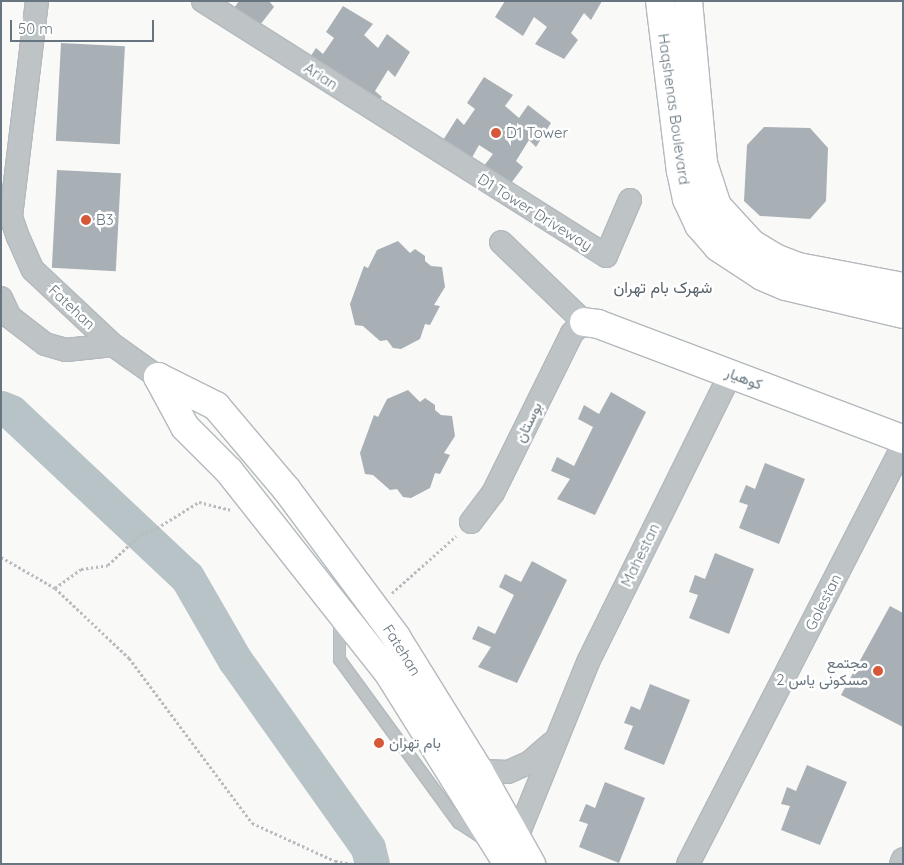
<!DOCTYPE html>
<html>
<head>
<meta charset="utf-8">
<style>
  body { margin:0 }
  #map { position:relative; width:904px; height:865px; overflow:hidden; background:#f9f9f7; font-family:Quicksand,Vazirmatn,sans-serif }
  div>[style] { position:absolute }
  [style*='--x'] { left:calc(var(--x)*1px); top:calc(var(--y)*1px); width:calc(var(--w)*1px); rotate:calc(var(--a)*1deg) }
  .river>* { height:35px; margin:-17.5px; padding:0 17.5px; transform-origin:17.5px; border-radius:17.5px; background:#b7c3c6 }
  .building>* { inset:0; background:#a8afb5; transform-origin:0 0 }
  .path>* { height:3px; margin-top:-1.5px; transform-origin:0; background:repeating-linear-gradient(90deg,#b9bcbf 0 2.5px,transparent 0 5px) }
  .roads { filter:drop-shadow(1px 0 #b3b9bd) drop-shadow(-1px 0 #b3b9bd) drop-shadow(0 1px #b3b9bd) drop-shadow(0 -1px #b3b9bd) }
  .lane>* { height:11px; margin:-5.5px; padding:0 5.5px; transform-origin:5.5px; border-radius:5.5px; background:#bec3c6 }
  .street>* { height:22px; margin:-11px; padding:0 11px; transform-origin:11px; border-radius:11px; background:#bec3c6 }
  .secondary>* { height:28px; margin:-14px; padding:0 14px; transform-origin:14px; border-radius:14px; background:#fff }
  .dots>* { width:14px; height:14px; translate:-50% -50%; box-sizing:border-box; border:2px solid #fff; border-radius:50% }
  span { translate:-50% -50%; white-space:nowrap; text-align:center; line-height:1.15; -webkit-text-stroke:5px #fff; paint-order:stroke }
  .street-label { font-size:15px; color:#66757f }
  .poi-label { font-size:15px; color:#66757f }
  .left { translate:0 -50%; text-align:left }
  .right { translate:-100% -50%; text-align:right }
  .neighbourhood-label { font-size:16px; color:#57636b }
  .frame { position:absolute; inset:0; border:2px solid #66757f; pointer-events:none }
  .scale { position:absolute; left:10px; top:20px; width:144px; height:22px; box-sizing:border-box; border:2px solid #66757f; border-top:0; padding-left:6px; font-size:15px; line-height:18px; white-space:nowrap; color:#66757f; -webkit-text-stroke:4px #fff; paint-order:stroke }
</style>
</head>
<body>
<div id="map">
  <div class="river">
    <div style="--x:1;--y:408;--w:11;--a:22"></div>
    <div style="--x:11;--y:412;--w:241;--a:43.2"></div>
    <div style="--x:187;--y:577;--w:96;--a:60"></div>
    <div style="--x:235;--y:660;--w:230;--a:54.7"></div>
    <div style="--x:368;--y:848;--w:16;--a:76"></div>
  </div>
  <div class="building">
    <div style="clip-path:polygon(239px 1px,269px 1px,274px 7px,260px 25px,232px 11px)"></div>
    <div style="clip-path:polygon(505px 1px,602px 1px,591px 20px,584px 13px,571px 33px,578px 40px,564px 59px,535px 44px,547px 27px,534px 17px,523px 36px,495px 17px)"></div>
    <div style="clip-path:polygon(343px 6px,373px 24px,364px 35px,378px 48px,387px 34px,410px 52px,395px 77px,388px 70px,375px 91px,382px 97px,367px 116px,339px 101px,351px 84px,299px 74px,316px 48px,323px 54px,334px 38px,326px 32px)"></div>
    <div style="left:61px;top:43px;width:64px;height:98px;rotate:3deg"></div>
    <div style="clip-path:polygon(484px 77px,513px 95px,505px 106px,519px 118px,528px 105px,551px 123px,536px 147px,529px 140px,516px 161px,523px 167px,509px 186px,480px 171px,493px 154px,479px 145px,469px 163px,440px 145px,457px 118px,464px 125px,475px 109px,467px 103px)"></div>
    <div style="clip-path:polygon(764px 127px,810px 128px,828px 148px,826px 201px,810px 219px,760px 216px,744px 201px,747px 145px)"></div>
    <div style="left:57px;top:170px;width:64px;height:98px;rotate:3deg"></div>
    <div style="clip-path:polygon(398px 241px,410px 253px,415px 249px,425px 256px,425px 261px,431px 266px,442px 267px,445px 287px,434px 305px,440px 306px,430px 325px,425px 324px,420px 339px,401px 349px,393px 348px,387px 340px,380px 341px,363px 326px,355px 325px,350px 304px,364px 266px,368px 268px,377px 250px)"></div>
    <div style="clip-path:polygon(408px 390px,420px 402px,425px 398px,435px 405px,435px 410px,441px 415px,452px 416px,455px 436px,444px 453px,450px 455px,440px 474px,435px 473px,430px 488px,411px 498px,403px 497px,397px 489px,390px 490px,373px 475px,365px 474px,360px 453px,374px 415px,378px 417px,387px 399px)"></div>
    <div style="clip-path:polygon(611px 392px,646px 412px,595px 515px,557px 499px,570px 479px,551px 471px,557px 457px,574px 466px,593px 427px,578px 419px,584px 405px,599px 414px)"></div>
    <div style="clip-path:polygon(765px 463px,805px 479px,779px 544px,739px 528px,748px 505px,739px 502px,746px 485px,755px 489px)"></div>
    <div style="clip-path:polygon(715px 553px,754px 569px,729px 634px,689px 618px,698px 595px,689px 592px,695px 575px,705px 579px)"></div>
    <div style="clip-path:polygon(532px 561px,567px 580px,517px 683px,478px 667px,491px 647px,472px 639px,478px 626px,495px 634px,514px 595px,499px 587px,505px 574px,521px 582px)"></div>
    <div style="clip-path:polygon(890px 606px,903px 613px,903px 727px,841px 695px)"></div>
    <div style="clip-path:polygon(650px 684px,690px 700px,664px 765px,624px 749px,633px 726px,624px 723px,631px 706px,640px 710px)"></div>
    <div style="clip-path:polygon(807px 765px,847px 782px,820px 845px,781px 830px,790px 806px,781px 804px,787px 787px,796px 791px)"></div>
    <div style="clip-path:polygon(605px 782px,645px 798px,619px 863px,579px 847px,588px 824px,579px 821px,586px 804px,595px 808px)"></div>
  </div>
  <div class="path">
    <div style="--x:1;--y:557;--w:62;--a:29.9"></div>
    <div style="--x:55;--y:588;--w:102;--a:43.4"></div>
    <div style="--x:129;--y:658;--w:206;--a:53.3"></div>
    <div style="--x:252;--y:823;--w:91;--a:24.6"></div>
    <div style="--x:335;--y:861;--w:17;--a:10"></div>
    <div style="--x:55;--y:588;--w:32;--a:-36"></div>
    <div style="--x:81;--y:569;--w:27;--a:-8"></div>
    <div style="--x:108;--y:565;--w:45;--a:-43.2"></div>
    <div style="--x:141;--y:534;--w:17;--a:-21"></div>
    <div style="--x:157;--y:528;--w:49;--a:-31.8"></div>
    <div style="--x:199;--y:502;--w:32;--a:14"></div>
    <div style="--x:392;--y:593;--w:86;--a:-41.7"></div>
  </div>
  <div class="roads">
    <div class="lane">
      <div style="--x:339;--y:617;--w:42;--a:90"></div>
      <div style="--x:339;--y:659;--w:202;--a:53.9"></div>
      <div style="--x:458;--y:822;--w:30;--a:33"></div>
    </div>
    <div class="street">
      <div style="--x:37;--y:1;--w:218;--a:96.9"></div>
      <div style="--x:11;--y:217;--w:21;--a:71"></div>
      <div style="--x:18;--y:237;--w:36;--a:66"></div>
      <div style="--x:33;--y:270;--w:110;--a:43.2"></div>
      <div style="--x:113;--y:345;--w:55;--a:35.4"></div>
      <div style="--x:203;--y:1;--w:477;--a:32.3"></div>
      <div style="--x:606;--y:256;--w:61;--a:-66.8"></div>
      <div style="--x:1;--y:298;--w:21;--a:65"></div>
      <div style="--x:10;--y:317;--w:44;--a:37.6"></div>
      <div style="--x:45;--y:344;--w:22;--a:16"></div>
      <div style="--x:66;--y:350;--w:47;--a:-6.1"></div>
      <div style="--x:471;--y:522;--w:36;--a:-53"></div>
      <div style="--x:493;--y:493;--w:178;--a:-63.7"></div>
      <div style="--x:572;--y:333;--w:16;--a:-43"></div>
      <div style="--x:584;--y:322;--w:115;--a:-136.1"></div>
      <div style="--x:479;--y:771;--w:29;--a:2"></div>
      <div style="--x:508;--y:772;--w:24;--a:-24"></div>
      <div style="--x:530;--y:762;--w:29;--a:-41"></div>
      <div style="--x:517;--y:837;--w:191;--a:-67.9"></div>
      <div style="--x:589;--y:660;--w:320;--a:-63.7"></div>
      <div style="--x:688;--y:864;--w:470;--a:-62.8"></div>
      <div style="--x:901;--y:864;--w:5;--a:-68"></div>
    </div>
    <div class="secondary">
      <div style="--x:660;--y:1;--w:171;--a:83"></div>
      <div style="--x:681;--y:171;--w:29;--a:78"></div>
      <div style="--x:687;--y:199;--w:29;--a:65"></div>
      <div style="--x:699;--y:225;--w:29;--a:49"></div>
      <div style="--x:718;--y:247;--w:53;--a:33.4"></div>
      <div style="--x:762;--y:276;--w:25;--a:23"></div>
      <div style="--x:785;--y:286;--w:121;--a:13.3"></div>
      <div style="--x:688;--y:1;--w:163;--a:84.7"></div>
      <div style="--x:703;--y:163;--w:45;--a:72"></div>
      <div style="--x:717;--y:206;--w:52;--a:47.4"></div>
      <div style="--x:752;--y:244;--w:27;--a:31"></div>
      <div style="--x:775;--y:258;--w:25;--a:21"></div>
      <div style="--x:798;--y:267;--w:107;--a:10.8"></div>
      <div style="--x:584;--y:322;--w:14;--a:8"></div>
      <div style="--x:598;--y:324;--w:326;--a:20.7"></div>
      <div style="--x:158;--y:377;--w:65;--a:26.6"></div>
      <div style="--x:216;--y:406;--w:110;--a:49.8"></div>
      <div style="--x:287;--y:490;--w:183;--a:53.4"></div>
      <div style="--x:396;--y:637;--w:158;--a:58.2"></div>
      <div style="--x:479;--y:771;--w:107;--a:60.8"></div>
      <div style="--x:158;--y:377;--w:57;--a:61.6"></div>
      <div style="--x:185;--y:427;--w:62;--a:45"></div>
      <div style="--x:229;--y:471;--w:256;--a:51.7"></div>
      <div style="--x:388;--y:672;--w:226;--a:58"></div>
    </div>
  </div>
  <div class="dots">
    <div style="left:496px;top:133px;background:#d65839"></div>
    <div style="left:86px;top:220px;background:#d65839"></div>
    <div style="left:878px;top:671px;background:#d65839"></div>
    <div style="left:379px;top:743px;background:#d65839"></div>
  </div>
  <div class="street-label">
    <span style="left:321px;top:76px;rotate:33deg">Arian</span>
    <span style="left:674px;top:109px;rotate:82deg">Haqshenas Boulevard</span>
    <span style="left:535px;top:212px;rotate:32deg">D1 Tower Driveway</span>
    <span style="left:72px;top:307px;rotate:43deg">Fatehan</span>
    <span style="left:744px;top:378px;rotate:21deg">کوهیار</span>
    <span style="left:528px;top:422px;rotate:-64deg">بوستان</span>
    <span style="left:640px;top:555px;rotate:-64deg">Mahestan</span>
    <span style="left:823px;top:602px;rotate:-63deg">Golestan</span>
    <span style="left:402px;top:650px;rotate:58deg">Fatehan</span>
  </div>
  <div class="poi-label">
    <span class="left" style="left:506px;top:133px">D1 Tower</span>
    <span class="left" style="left:96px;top:220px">B3</span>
    <span class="right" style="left:868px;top:671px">مجتمع<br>مسکونی یاس 2</span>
    <span class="left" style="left:389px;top:743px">بام تهران</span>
  </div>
  <div class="neighbourhood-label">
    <span style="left:663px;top:287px">شهرک بام تهران</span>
  </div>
  <div class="frame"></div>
  <div class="scale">50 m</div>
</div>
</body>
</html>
